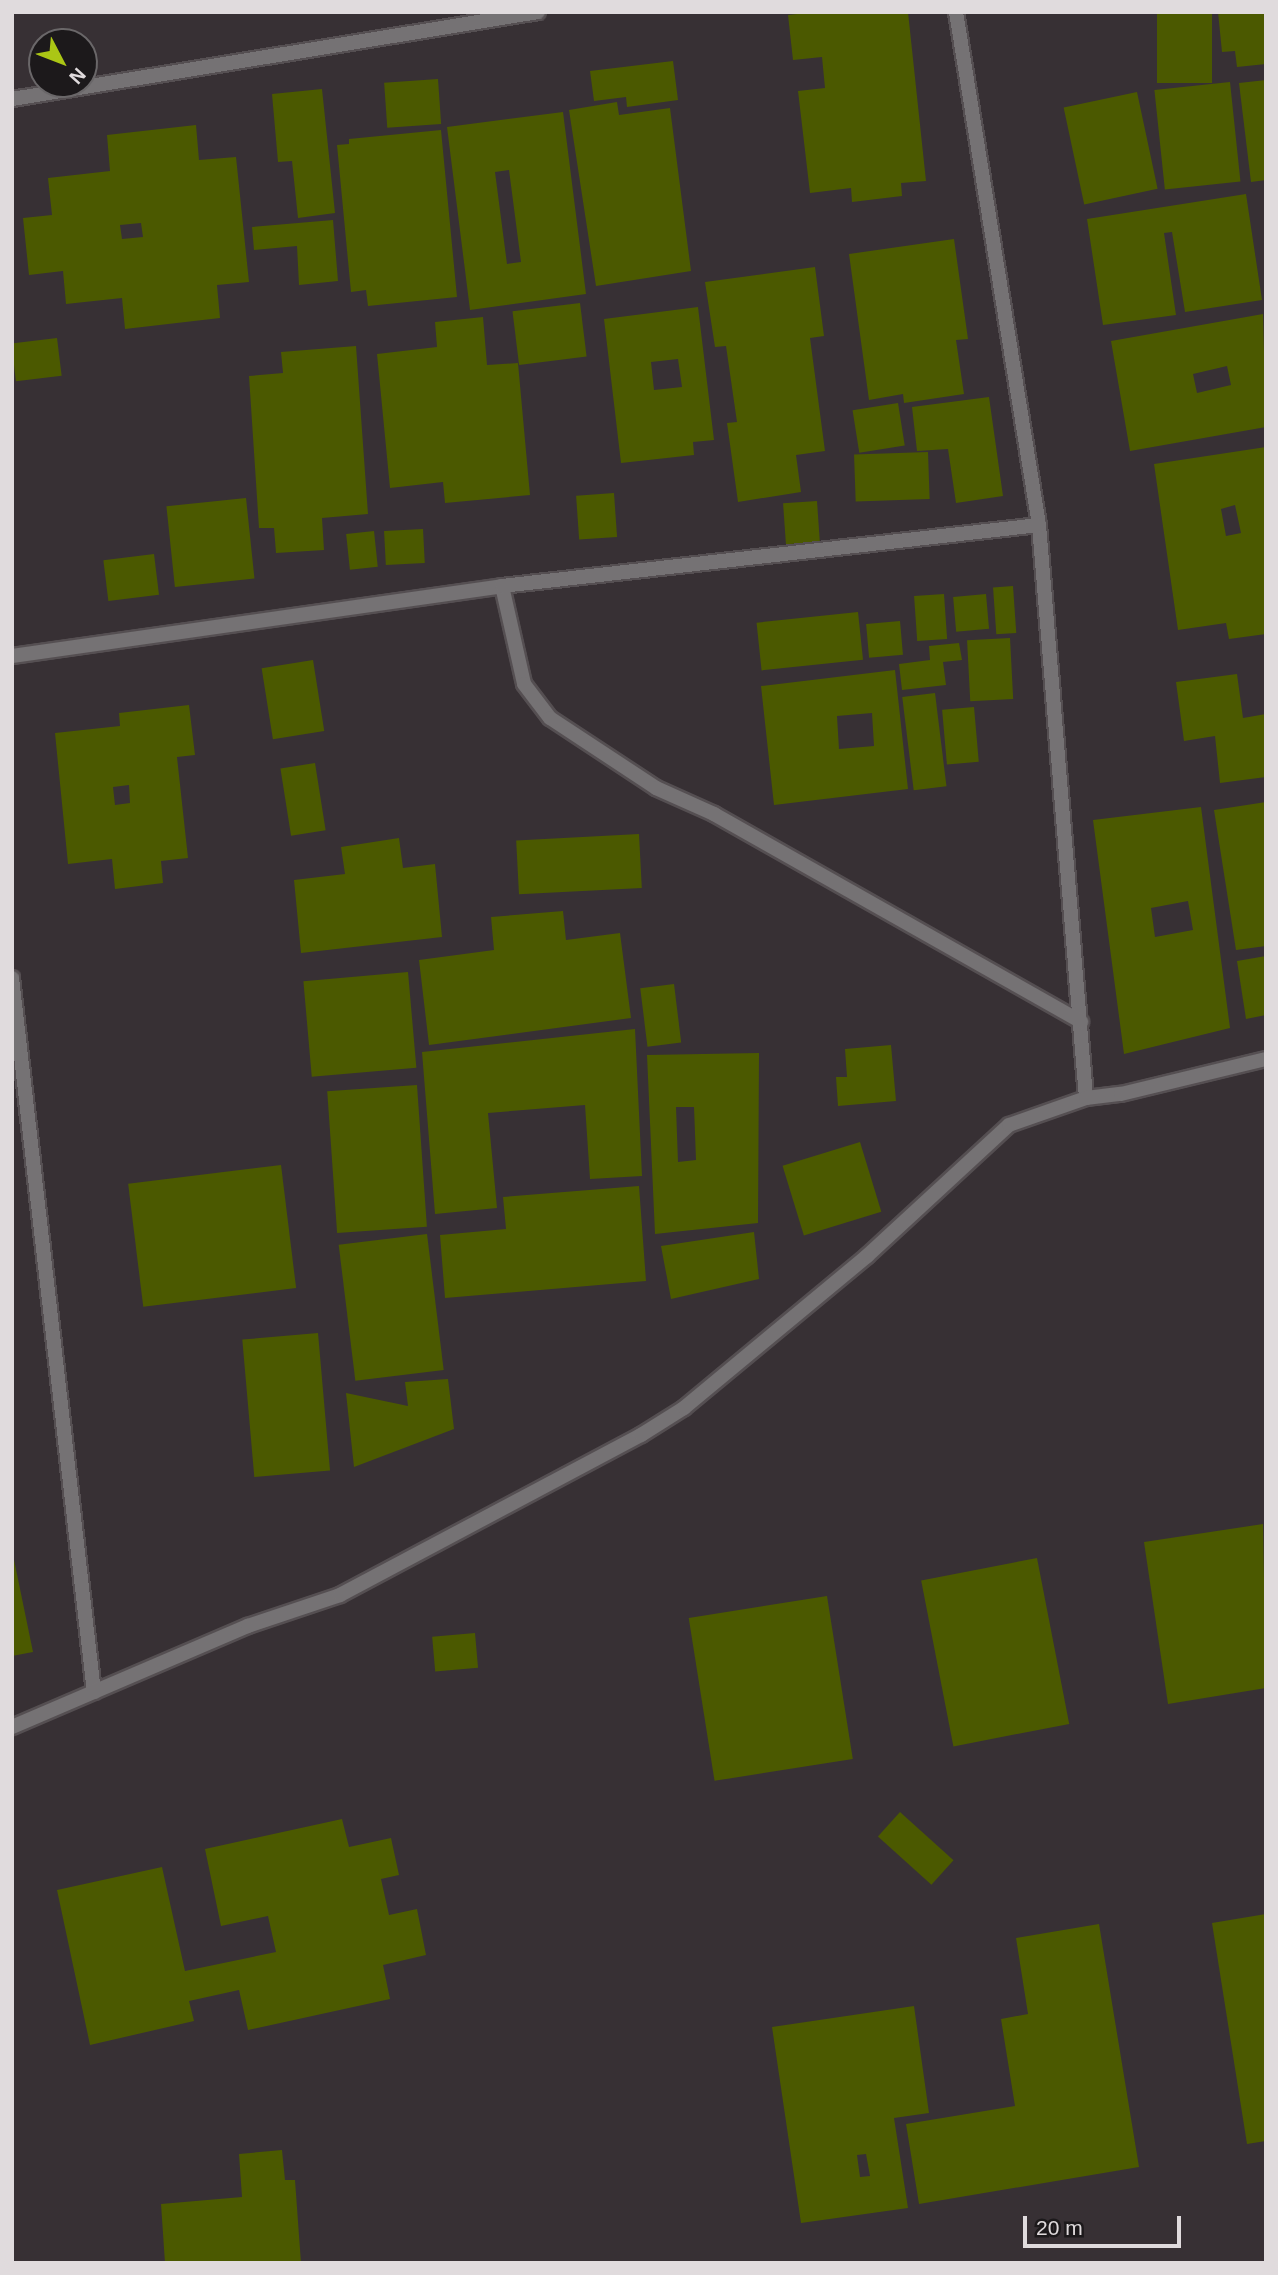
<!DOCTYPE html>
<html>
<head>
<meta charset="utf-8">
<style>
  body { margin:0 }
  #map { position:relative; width:1278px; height:2275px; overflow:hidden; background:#373034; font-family:Helvetica,sans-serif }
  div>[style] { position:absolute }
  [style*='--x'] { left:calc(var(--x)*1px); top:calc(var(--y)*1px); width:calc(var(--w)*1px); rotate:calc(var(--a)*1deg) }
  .building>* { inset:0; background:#4b5900; transform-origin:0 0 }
  .roads { filter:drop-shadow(2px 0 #554f52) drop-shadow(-2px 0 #554f52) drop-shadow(0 2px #554f52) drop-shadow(0 -2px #554f52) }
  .minor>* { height:14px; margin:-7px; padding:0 7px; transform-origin:7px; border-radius:7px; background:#757274 }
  span { translate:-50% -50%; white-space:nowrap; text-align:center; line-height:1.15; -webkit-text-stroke:6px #1c191b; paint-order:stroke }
  .frame { position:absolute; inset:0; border:14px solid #e0dbdd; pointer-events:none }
  .north { position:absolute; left:28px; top:28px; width:70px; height:70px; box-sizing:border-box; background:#1c191b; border:2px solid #6a6769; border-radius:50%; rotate:132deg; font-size:19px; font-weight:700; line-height:28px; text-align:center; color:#e0dbdd }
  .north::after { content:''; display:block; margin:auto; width:24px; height:32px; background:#abc615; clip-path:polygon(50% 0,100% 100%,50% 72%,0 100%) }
  .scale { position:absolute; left:1023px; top:2216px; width:158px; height:32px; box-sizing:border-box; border:4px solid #e0dbdd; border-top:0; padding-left:9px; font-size:21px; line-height:24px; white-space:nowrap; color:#e0dbdd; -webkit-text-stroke:5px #1c191b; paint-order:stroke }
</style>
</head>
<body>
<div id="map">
  <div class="building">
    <div style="clip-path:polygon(815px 12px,908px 12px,926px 181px,901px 183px,902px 196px,852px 202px,851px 188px,810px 193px,798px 91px,825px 88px,822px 57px,793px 60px,788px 15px)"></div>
    <div style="left:1157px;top:12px;width:55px;height:71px"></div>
    <div style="clip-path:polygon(1218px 12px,1266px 12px,1266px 64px,1237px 67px,1235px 51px,1222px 52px)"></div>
    <div style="clip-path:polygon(673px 61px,678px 100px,627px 107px,626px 97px,594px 101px,590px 71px)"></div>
    <div style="left:438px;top:79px;width:45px;height:54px;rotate:86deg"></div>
    <div style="clip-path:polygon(1266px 80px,1266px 180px,1251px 182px,1239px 83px)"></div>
    <div style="left:1230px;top:82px;width:100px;height:76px;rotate:84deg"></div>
    <div style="clip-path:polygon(322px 89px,335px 213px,298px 218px,292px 161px,278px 162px,272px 94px)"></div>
    <div style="left:1137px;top:92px;width:99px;height:75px;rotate:78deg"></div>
    <div style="clip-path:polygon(617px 102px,619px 115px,670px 108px,691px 271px,596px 286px,569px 110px)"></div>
    <div style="clip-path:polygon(evenodd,563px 112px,586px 294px,470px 310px,447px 127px,563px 112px,509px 170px,521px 262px,507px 264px,495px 172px,509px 170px)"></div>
    <div style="clip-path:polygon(evenodd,196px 125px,199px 160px,236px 157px,249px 282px,217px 285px,220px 318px,125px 329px,122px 298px,66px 304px,63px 271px,29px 275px,23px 218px,52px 215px,48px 178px,110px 171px,107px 135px,196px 125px,141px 223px,143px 237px,122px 239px,120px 225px,141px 223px)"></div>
    <div style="clip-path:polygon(441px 130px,457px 297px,368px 306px,366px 290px,351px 292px,337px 145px,349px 144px,349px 139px)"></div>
    <div style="clip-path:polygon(1246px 194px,1262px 300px,1185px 312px,1172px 232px,1164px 233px,1176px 315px,1103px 325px,1087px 219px)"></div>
    <div style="clip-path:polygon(333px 220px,338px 281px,299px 285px,297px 246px,254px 250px,252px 227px)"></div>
    <div style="clip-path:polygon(954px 239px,968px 339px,956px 340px,964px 394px,904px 403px,903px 394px,869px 400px,849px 254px)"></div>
    <div style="clip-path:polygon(815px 267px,824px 336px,810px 338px,825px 451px,796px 455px,801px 492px,738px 502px,727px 423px,737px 422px,726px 346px,715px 347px,705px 282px)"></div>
    <div style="left:580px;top:303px;width:54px;height:68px;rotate:83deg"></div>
    <div style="clip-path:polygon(evenodd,698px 307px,714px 440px,693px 442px,694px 455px,621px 463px,604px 319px,698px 307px,678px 359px,682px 387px,654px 390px,651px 362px,678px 359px)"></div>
    <div style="clip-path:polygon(evenodd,1263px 314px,1266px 427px,1130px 451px,1111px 341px,1263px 314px,1227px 366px,1231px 385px,1197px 393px,1193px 374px,1227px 366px)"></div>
    <div style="clip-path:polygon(483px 317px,487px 365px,518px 363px,530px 495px,445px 503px,443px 482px,390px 488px,377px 354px,437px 347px,435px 322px)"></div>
    <div style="left:57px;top:338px;width:38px;height:46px;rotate:83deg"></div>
    <div style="clip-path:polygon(356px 346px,368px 514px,322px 518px,324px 550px,276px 553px,274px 528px,259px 528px,249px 376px,283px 373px,281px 352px)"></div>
    <div style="clip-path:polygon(989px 397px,1003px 496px,956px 503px,948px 449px,917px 451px,912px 407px)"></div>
    <div style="left:898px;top:403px;width:43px;height:46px;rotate:81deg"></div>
    <div style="clip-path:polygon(evenodd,1266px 447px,1266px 634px,1229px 639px,1226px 623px,1178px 630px,1154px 464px,1266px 447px,1235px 505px,1241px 533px,1226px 536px,1221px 509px,1235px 505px)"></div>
    <div style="left:928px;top:452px;width:47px;height:74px;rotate:88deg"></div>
    <div style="left:614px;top:493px;width:44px;height:38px;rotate:86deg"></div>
    <div style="left:246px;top:498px;width:81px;height:80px;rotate:84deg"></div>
    <div style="left:817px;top:501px;width:41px;height:34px;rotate:86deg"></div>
    <div style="left:423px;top:529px;width:34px;height:39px;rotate:87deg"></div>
    <div style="left:374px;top:531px;width:36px;height:28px;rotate:84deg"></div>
    <div style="left:154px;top:554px;width:41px;height:51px;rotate:83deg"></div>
    <div style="left:1013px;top:586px;width:47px;height:20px;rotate:86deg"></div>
    <div style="left:944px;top:594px;width:45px;height:30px;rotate:86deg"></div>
    <div style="left:986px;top:594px;width:35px;height:33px;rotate:85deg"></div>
    <div style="left:858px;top:612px;width:48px;height:102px;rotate:84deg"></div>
    <div style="left:900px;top:621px;width:34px;height:34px;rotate:85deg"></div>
    <div style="left:1010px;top:638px;width:61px;height:43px;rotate:87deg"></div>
    <div style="clip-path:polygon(959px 643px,962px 660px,943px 662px,946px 685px,902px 690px,899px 664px,930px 660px,929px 646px)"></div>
    <div style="left:313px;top:660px;width:72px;height:52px;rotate:81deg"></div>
    <div style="clip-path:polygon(evenodd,895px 670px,908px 789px,774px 805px,761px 686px,895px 670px,872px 713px,874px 746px,839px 749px,837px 716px,872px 713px)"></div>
    <div style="clip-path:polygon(1237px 674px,1243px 718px,1266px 714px,1266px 777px,1220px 783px,1215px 736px,1184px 741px,1176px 682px)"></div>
    <div style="left:935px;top:693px;width:94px;height:33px;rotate:83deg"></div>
    <div style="clip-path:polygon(evenodd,189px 705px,195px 755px,177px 757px,188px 858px,161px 861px,163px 883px,115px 889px,112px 859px,68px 864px,55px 733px,120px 726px,119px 713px,189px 705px,129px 785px,130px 803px,115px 805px,113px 787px,129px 785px)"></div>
    <div style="left:974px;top:707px;width:55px;height:32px;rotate:85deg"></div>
    <div style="left:315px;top:763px;width:68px;height:35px;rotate:81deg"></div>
    <div style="clip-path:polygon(1266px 802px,1266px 946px,1236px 950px,1214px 810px)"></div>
    <div style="clip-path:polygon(evenodd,1201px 807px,1230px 1028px,1124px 1054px,1093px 820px,1201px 807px,1188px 901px,1193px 930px,1155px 937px,1151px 908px,1188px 901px)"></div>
    <div style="left:639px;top:834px;width:54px;height:123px;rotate:87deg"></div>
    <div style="clip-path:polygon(399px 838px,403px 868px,435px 864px,442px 937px,301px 953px,294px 880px,345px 874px,341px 847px)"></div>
    <div style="clip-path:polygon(563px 911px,566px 940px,620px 933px,631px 1018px,429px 1045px,419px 960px,494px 950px,491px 917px)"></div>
    <div style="clip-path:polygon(1266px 956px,1266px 1015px,1246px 1019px,1237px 961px)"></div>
    <div style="left:408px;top:972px;width:96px;height:105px;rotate:85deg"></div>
    <div style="left:674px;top:984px;width:59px;height:34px;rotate:83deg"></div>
    <div style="clip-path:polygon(635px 1029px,642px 1176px,590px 1179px,585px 1105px,488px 1113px,497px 1208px,435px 1214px,422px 1052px)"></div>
    <div style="clip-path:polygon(891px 1045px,896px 1101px,838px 1106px,836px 1077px,847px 1077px,845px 1049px)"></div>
    <div style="clip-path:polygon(evenodd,759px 1053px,758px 1223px,655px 1234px,647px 1055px,759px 1053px,676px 1107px,694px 1107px,696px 1160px,678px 1162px,676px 1107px)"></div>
    <div style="left:417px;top:1085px;width:142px;height:90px;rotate:86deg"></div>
    <div style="left:860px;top:1142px;width:73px;height:81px;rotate:73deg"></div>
    <div style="left:281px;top:1165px;width:124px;height:154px;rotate:83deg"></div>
    <div style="clip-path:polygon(639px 1186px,646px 1281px,445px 1298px,440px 1235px,506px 1229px,503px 1197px)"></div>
    <div style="clip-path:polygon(754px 1232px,759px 1279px,671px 1299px,661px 1246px)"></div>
    <div style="left:427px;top:1234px;width:137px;height:89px;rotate:83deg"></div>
    <div style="left:318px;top:1333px;width:138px;height:76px;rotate:85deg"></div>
    <div style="clip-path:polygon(448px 1379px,454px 1429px,354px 1467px,346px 1393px,408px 1406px,405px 1382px)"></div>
    <div style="clip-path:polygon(1263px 1524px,1266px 1688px,1168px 1704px,1144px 1542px)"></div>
    <div style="clip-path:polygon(12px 1550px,33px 1652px,12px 1656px)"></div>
    <div style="left:1037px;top:1558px;width:169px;height:118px;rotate:79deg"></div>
    <div style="left:827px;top:1596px;width:165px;height:140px;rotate:81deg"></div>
    <div style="left:475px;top:1633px;width:35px;height:43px;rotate:85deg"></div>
    <div style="left:900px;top:1812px;width:72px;height:33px;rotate:42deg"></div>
    <div style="clip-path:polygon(342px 1819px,349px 1847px,391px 1838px,399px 1875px,381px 1879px,389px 1915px,417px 1909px,426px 1955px,383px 1965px,390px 1999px,248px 2030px,239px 1990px,189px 2001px,194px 2021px,90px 2045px,57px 1890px,162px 1867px,185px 1971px,276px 1952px,268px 1916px,221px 1926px,205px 1849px)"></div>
    <div style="clip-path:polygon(1266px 1914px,1266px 2141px,1247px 2144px,1212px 1923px)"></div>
    <div style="clip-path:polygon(1099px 1924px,1139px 2167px,919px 2204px,906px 2124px,1015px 2106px,1001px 2019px,1028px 2014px,1016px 1938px)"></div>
    <div style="clip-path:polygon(evenodd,914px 2006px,929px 2113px,894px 2118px,908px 2208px,801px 2223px,772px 2027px,914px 2006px,866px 2154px,870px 2176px,860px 2177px,857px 2155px,866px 2154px)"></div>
    <div style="clip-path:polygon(282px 2150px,285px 2180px,295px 2180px,301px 2263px,165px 2263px,161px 2204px,242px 2197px,239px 2154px)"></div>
  </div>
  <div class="roads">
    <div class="minor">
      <div style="--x:956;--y:12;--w:520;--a:80.81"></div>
      <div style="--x:1039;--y:525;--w:575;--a:85.31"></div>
      <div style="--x:12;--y:99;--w:533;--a:-9.39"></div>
      <div style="--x:502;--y:586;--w:100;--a:77.3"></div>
      <div style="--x:524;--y:684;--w:43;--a:52.6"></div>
      <div style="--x:550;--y:718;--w:127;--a:33.4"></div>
      <div style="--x:656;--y:788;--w:64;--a:24.1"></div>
      <div style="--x:714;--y:814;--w:422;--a:29.5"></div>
      <div style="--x:12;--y:656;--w:495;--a:-8.1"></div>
      <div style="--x:502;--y:586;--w:540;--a:-6.48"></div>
      <div style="--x:12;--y:978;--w:719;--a:83.45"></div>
      <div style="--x:12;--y:1727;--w:257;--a:-23.2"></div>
      <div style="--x:248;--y:1626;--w:97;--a:-18.6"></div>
      <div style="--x:340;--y:1595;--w:341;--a:-28"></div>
      <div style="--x:641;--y:1435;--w:51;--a:-32.1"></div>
      <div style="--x:684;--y:1408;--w:238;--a:-39.7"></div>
      <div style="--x:867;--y:1256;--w:193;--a:-42.7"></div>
      <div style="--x:1009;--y:1125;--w:82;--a:-19.3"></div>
      <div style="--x:1086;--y:1098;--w:35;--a:-7"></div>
      <div style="--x:1121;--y:1094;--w:149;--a:-13.6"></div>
    </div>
  </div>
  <div class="frame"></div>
  <div class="north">N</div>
  <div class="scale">20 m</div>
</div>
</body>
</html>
